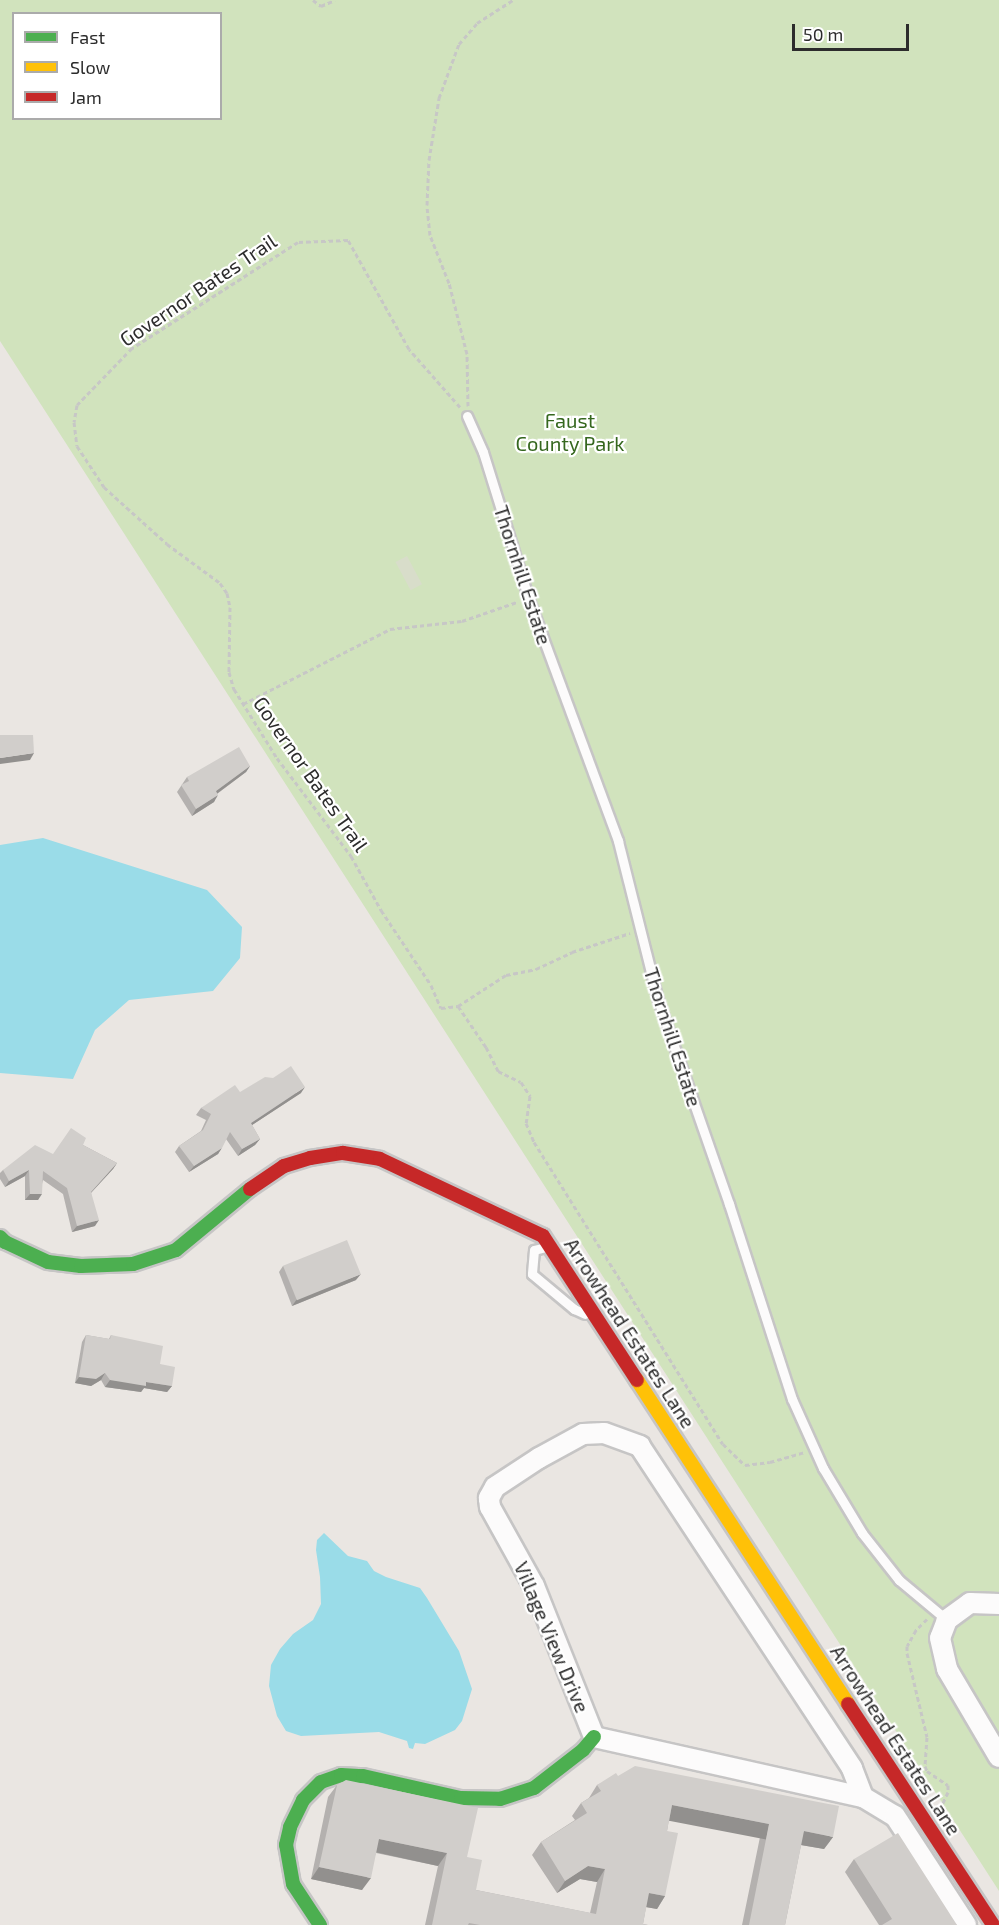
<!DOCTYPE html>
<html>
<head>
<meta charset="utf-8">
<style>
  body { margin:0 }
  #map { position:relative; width:999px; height:1925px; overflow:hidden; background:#eae6e2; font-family:"Exo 2",sans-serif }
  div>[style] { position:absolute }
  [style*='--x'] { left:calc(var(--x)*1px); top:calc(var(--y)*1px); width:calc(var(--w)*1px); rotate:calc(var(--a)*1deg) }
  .green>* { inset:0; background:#d1e3bd }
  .cemetery>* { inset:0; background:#d8ddca; transform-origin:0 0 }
  .water>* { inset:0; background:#9adce8 }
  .path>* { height:3px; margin-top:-1.5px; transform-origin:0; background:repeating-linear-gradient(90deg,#c7c7c6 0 4.5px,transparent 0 7.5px) }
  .roads { filter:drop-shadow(2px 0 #c6c5c5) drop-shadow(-2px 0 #c6c5c5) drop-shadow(0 2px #c6c5c5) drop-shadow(0 -2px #c6c5c5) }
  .lane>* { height:9px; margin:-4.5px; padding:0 4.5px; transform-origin:4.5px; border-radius:4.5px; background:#fcfbfb }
  .street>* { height:20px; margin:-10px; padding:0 10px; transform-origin:10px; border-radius:10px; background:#fcfbfb }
  .fast>* { height:14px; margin:-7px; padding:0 7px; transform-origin:7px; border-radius:7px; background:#4caf50 }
  .slow>* { height:14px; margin:-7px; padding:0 7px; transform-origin:7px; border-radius:7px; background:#ffc107 }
  .jam>* { height:14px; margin:-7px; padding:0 7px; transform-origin:7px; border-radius:7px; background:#c62828 }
  .wall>* { inset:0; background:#b4b1af }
  .shaded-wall>* { inset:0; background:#92908e; transform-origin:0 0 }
  .building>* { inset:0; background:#d1cecb; transform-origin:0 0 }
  span { translate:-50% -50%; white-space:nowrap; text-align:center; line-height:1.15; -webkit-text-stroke:4.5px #fff; paint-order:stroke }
  .street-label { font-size:20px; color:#2c2c2c }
  .park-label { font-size:20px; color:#35671e }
  .legend { position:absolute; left:12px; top:12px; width:210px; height:108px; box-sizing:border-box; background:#fff; border:2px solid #ababab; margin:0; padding:8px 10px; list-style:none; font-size:18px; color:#2c2c2c }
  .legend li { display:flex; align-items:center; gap:12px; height:30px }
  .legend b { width:30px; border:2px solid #ababab }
  .scale { position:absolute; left:792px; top:24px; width:117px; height:27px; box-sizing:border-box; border:3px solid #2c2c2c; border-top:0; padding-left:8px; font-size:18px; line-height:21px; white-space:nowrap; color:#2c2c2c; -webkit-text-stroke:4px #fff; paint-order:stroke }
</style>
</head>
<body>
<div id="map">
  <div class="green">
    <div style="clip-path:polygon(evenodd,0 0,999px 0,999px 1891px,0 341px,0 0,14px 14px,220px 14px,220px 118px,14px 118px,14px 14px)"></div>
  </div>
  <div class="cemetery">
    <div style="left:407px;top:556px;width:32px;height:13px;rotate:62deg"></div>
  </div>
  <div class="water">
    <div style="clip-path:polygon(43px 838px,207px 890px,242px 927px,240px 958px,213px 991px,129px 1000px,95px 1030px,73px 1079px,0 1073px,0 845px)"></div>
    <div style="clip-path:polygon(324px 1533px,348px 1556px,367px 1561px,374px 1571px,386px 1577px,420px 1588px,427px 1598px,459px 1651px,472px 1689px,462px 1721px,455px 1730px,425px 1744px,415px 1743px,413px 1749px,409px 1748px,407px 1741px,379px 1732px,301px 1736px,286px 1731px,277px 1716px,269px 1686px,271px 1665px,280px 1649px,293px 1634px,313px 1620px,321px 1604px,320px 1577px,316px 1550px,317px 1540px)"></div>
  </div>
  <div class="path">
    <div style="--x:313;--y:0;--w:10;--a:37"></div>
    <div style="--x:321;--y:6;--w:15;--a:-23"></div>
    <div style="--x:468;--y:406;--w:52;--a:-91.1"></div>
    <div style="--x:467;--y:354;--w:73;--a:-104.2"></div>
    <div style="--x:449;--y:283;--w:52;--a:-111.6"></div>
    <div style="--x:430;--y:235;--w:30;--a:-96"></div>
    <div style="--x:427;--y:205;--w:45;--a:-87.5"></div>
    <div style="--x:429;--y:160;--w:63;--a:-80.8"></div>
    <div style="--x:439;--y:98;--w:58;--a:-69.7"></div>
    <div style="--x:459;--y:44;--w:28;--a:-49"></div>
    <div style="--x:477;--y:23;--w:43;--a:-32.6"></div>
    <div style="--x:460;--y:407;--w:77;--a:-131.3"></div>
    <div style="--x:409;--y:349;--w:125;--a:-119.2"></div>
    <div style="--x:348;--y:240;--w:50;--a:177.7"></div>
    <div style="--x:298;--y:242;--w:197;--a:147.4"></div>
    <div style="--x:132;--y:348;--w:79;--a:134"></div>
    <div style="--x:77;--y:405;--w:17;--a:100"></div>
    <div style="--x:74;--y:422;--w:24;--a:83"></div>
    <div style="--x:77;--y:446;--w:49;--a:56.6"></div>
    <div style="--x:104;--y:487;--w:85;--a:42.1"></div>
    <div style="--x:167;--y:544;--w:66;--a:36.3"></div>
    <div style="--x:220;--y:583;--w:12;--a:55"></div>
    <div style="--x:227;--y:593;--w:14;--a:78"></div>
    <div style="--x:230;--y:607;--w:65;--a:90.9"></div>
    <div style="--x:229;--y:672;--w:18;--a:74"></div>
    <div style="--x:234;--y:689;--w:81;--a:58.1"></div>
    <div style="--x:277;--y:758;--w:123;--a:52.9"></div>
    <div style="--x:351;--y:856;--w:62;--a:60.9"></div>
    <div style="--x:381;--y:910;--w:90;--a:56.3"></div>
    <div style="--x:431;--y:985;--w:25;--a:67"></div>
    <div style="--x:441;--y:1008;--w:17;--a:-7"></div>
    <div style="--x:458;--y:1006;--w:57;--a:-32.9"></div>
    <div style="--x:506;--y:975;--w:31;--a:-11"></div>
    <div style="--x:536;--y:969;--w:40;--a:-25"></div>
    <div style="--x:572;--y:952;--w:61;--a:-18.1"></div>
    <div style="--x:243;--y:704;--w:165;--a:-27"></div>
    <div style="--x:390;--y:629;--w:72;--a:-6.3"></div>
    <div style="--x:462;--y:621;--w:58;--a:-19.1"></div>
    <div style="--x:458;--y:1006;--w:50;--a:55.7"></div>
    <div style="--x:486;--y:1047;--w:27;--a:63"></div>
    <div style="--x:498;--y:1071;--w:25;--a:26"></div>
    <div style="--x:521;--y:1082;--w:17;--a:57"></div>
    <div style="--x:530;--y:1096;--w:27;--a:98"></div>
    <div style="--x:526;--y:1123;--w:21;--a:67"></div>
    <div style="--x:534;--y:1142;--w:356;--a:58"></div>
    <div style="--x:723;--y:1444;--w:30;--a:44"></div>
    <div style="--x:745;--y:1465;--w:25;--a:-7"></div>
    <div style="--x:770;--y:1462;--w:35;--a:-16"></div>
    <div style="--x:927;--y:1619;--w:16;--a:135"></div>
    <div style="--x:916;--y:1630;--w:18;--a:119"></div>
    <div style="--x:907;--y:1646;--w:7;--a:90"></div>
    <div style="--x:907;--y:1653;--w:86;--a:76.6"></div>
    <div style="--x:927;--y:1737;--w:29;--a:94"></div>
    <div style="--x:925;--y:1766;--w:5;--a:68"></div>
    <div style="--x:927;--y:1771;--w:25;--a:34"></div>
    <div style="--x:948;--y:1785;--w:7;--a:90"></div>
    <div style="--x:948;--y:1792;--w:17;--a:115"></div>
  </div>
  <div class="roads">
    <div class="lane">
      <div style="--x:467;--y:416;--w:39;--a:66"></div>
      <div style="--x:483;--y:452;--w:155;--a:72.7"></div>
      <div style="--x:529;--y:600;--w:257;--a:69.7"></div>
      <div style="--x:618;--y:841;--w:164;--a:75.9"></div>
      <div style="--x:658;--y:1000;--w:216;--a:70.8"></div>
      <div style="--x:729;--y:1204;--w:205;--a:72.1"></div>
      <div style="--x:792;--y:1399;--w:76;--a:65.8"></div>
      <div style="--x:823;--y:1468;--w:76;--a:59"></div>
      <div style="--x:862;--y:1533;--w:60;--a:51.8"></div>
      <div style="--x:899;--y:1580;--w:62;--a:39.8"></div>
      <div style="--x:546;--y:1247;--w:12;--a:166"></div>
      <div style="--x:534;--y:1250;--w:24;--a:95"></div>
      <div style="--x:532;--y:1274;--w:55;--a:39.8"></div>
      <div style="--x:574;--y:1309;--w:12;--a:24"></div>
    </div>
    <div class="street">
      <div style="--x:999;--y:1604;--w:29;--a:-178"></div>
      <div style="--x:970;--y:1603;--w:29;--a:144"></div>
      <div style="--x:947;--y:1620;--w:19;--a:111"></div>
      <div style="--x:940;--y:1638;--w:32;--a:77"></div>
      <div style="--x:947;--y:1669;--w:102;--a:59.4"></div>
      <div style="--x:863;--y:1797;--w:31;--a:-111"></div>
      <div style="--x:852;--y:1768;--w:386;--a:-123.4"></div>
      <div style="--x:640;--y:1446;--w:38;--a:-160"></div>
      <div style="--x:604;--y:1433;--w:21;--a:177"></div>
      <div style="--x:583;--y:1434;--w:50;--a:151.4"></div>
      <div style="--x:539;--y:1458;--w:53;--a:146.6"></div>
      <div style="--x:495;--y:1487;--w:13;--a:119"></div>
      <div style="--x:489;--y:1498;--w:9;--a:84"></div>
      <div style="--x:490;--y:1507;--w:90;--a:60.9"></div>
      <div style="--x:534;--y:1586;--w:162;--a:68.3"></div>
      <div style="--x:594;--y:1737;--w:276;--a:12.6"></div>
      <div style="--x:863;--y:1797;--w:37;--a:31"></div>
      <div style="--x:895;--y:1816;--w:130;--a:56.9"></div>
    </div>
    <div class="fast">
      <div style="--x:0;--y:1237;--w:7;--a:45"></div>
      <div style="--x:5;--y:1242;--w:47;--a:24.9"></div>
      <div style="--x:48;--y:1262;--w:33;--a:7"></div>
      <div style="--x:81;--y:1266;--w:52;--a:-2.2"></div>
      <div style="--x:133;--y:1264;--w:45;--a:-18"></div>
      <div style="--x:176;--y:1250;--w:96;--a:-39.5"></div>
      <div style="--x:320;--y:1925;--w:49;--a:-123.4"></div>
      <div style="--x:293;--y:1884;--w:40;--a:-100"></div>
      <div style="--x:286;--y:1845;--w:18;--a:-77"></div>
      <div style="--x:290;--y:1827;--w:30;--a:-64"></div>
      <div style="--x:303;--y:1800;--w:25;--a:-45"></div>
      <div style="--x:321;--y:1782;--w:21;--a:-19"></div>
      <div style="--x:341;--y:1775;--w:22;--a:3"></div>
      <div style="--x:363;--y:1776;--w:100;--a:12.7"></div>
      <div style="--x:461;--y:1798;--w:39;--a:1"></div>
      <div style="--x:500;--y:1799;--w:36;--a:-18"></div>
      <div style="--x:534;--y:1788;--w:62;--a:-37.8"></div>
      <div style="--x:583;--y:1750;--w:17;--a:-50"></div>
    </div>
    <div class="slow">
      <div style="--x:637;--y:1380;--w:387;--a:56.9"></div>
    </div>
    <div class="jam">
      <div style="--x:250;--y:1189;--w:41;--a:-34.1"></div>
      <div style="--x:284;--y:1166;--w:27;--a:-17"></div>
      <div style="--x:310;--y:1158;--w:33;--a:-9"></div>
      <div style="--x:343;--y:1153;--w:37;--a:9"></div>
      <div style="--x:380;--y:1159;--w:180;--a:25.3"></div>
      <div style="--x:543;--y:1236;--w:172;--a:56.9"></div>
      <div style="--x:848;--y:1704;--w:264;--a:56.7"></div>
    </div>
  </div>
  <div class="wall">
    <div style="clip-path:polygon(250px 766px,246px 772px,217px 794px,214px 802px,192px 816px,177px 792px,187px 777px)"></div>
    <div style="clip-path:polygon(240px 1092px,301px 1093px,252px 1125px,260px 1139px,255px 1145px,238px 1156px,226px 1139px,218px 1154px,189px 1172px,175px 1152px,179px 1146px,201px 1131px,206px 1120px,196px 1115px,201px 1108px)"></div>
    <div style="clip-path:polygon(83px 1145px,117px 1163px,113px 1169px,91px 1193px,95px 1226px,72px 1232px,63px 1194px,43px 1180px,38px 1200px,25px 1200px,25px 1176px,5px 1187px,0 1179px,0 1173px,3px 1170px)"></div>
    <div style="clip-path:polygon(283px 1266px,356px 1280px,292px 1306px,279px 1272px)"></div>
    <div style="clip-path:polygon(86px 1335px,109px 1339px,111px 1335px,160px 1364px,172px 1386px,167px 1392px,144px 1388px,141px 1392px,105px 1387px,101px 1380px,91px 1386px,75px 1383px,82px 1342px)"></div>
    <div style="clip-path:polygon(618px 1776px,833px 1837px,824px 1849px,801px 1845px,785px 1925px,742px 1925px,760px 1837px,669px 1819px,667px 1831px,665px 1896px,657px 1909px,646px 1907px,643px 1924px,648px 1925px,425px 1925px,438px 1866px,376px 1853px,362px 1890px,311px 1879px,328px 1797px,337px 1785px,467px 1857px,476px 1890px,590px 1913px,597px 1882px,580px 1879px,557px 1893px,532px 1855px,541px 1842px,575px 1820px,572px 1816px,581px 1803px,589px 1798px,597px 1785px)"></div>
    <div style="clip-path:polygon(854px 1859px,957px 1925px,879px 1925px,845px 1872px)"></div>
  </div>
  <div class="shaded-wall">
    <div style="clip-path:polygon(34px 753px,30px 760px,0 764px,0 758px)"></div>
    <div style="clip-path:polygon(250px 766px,246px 772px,211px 798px,216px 791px)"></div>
    <div style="clip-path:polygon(218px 795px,214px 802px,192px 816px,196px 809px)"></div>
    <div style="clip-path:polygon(305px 1087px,301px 1093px,246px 1129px,251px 1123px)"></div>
    <div style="clip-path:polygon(260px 1139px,255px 1145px,238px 1156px,242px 1149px)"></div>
    <div style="clip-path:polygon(222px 1148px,218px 1154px,189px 1172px,194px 1166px)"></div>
    <div style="clip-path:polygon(117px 1163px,113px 1169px,86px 1198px,91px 1192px)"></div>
    <div style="clip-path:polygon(29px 1170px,25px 1176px,5px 1187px,9px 1181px)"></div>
    <div style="clip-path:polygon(30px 1194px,42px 1194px,38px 1200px,25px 1200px)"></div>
    <div style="clip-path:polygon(99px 1220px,95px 1226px,72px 1232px,77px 1226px)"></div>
    <div style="clip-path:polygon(361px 1274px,356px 1280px,292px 1306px,297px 1299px)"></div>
    <div style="clip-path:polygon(105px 1373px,101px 1380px,91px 1386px,75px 1383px,79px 1377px)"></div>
    <div style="clip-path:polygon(110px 1380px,146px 1382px,172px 1386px,167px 1392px,144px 1388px,141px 1392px,105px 1387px)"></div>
    <div style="left:672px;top:1805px;width:99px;height:16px;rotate:11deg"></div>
    <div style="clip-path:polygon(804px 1831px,833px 1837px,824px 1849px,795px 1844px)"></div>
    <div style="clip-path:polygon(379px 1839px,447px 1853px,438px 1866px,370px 1851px)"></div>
    <div style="clip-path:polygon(588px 1866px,605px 1869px,597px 1882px,580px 1879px,557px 1893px,565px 1881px)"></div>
    <div style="clip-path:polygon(319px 1867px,371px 1878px,362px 1890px,311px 1879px)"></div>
    <div style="clip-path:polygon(649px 1893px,665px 1896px,657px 1909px,640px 1906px)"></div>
  </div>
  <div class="building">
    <div style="clip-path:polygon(0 735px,33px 735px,34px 753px,0 758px)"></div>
    <div style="clip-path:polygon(239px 747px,250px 766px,216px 791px,218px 795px,196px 809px,181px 785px,189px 781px,187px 777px)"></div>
    <div style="clip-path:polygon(291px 1066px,305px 1087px,251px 1123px,260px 1139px,242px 1149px,230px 1132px,222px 1148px,194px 1166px,179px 1146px,203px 1130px,211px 1114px,201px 1108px,235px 1085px,240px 1092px,265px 1077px,273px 1078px)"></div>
    <div style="clip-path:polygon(71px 1128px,86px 1138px,83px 1145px,117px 1163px,91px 1192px,99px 1220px,77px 1226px,67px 1188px,43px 1171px,42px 1194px,30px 1194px,29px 1170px,9px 1181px,3px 1170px,35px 1145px,53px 1154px)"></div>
    <div style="left:347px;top:1240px;width:37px;height:69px;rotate:68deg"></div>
    <div style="clip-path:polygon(86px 1335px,110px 1339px,111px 1335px,163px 1346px,160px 1364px,175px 1367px,172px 1386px,146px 1382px,146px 1386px,110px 1380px,105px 1373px,96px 1379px,79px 1377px)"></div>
    <div style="clip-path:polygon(635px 1766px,839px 1806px,833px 1837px,804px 1831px,785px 1925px,749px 1925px,769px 1824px,672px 1805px,667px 1831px,678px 1833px,665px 1896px,649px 1893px,643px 1924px,648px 1925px,480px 1925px,469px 1923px,468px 1925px,432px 1925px,447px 1853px,379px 1839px,371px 1878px,319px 1867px,337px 1785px,346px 1780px,478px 1808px,467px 1857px,482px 1860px,476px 1890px,596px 1914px,605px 1869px,588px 1866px,565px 1881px,541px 1842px,587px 1813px,581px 1803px,601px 1791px,597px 1785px,616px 1773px,618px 1776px)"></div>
    <div style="clip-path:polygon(898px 1833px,957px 1925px,882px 1925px,892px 1919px,854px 1859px)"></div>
  </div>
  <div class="street-label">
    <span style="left:198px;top:290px;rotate:-34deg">Governor Bates Trail</span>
    <span style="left:523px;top:575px;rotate:72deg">Thornhill Estate</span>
    <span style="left:311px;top:774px;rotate:55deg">Governor Bates Trail</span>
    <span style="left:673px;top:1037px;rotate:72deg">Thornhill Estate</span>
    <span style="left:630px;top:1333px;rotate:57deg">Arrowhead Estates Lane</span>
    <span style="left:552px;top:1637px;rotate:67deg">Village View Drive</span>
    <span style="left:896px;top:1740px;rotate:57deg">Arrowhead Estates Lane</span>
  </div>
  <div class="park-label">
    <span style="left:570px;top:432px">Faust<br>County Park</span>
  </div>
  <ul class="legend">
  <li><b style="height:8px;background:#4caf50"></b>Fast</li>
  <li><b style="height:8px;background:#ffc107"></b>Slow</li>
  <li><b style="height:8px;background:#c62828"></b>Jam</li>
  </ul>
  <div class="scale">50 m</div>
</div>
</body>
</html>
